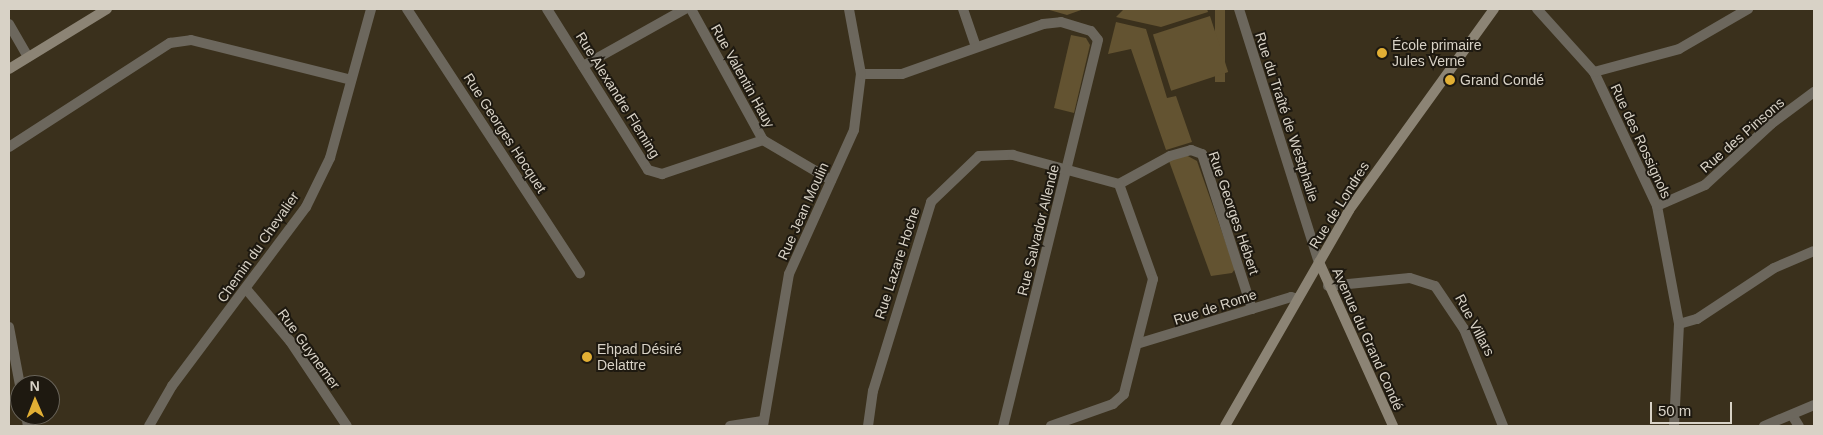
<!DOCTYPE html>
<html>
<head>
<meta charset="utf-8">
<style>
  body { margin:0 }
  #map { position:relative; width:1823px; height:435px; overflow:hidden; background:#3a301c; font-family:Helvetica,sans-serif }
  div>[style] { position:absolute }
  [style*='--x'] { left:calc(var(--x)*1px); top:calc(var(--y)*1px); width:calc(var(--w)*1px); rotate:calc(var(--a)*1deg) }
  .green>* { inset:0; background:#635331; transform-origin:0 0 }
  .street>* { height:10px; margin:-5px; padding:0 5px; transform-origin:5px; border-radius:5px; background:#6c675d }
  .secondary>* { height:10px; margin:-5px; padding:0 5px; transform-origin:5px; border-radius:5px; background:#8c8475 }
  .dots>* { width:14px; height:14px; translate:-50% -50%; box-sizing:border-box; border:2px solid #1e1910; border-radius:50% }
  span { translate:-50% -50%; white-space:nowrap; text-align:center; line-height:1.15; -webkit-text-stroke:4px #1e1910; paint-order:stroke }
  .poi-label { font-size:14px; color:#d8d2c6 }
  .left { translate:0 -50%; text-align:left }
  .street-label { font-size:14px; color:#d8d2c6 }
  .frame { position:absolute; inset:0; border:10px solid #d8d2c6; pointer-events:none }
  .north { position:absolute; left:10px; top:375px; width:50px; height:50px; box-sizing:border-box; background:#1e1910; border:1px solid #686359; border-radius:50%; rotate:359deg; font-size:14px; font-weight:700; line-height:20px; text-align:center; color:#d8d2c6 }
  .north::after { content:''; display:block; margin:auto; width:18px; height:22px; background:#e2af34; clip-path:polygon(50% 0,100% 100%,50% 72%,0 100%) }
  .scale { position:absolute; left:1650px; top:402px; width:82px; height:22px; box-sizing:border-box; border:2px solid #d8d2c6; border-top:0; padding-left:6px; font-size:15px; line-height:18px; white-space:nowrap; color:#d8d2c6; -webkit-text-stroke:4px #1e1910; paint-order:stroke }
</style>
</head>
<body>
<div id="map">
  <div class="green">
    <div style="clip-path:polygon(1046px 9px,1084px 9px,1067px 15px)"></div>
    <div style="clip-path:polygon(1124px 9px,1207px 9px,1208px 12px,1161px 27px,1116px 17px)"></div>
    <div style="left:1215px;top:9px;width:10px;height:73px"></div>
    <div style="left:1210px;top:16px;width:59px;height:60px;rotate:72deg"></div>
    <div style="clip-path:polygon(1116px 22px,1146px 29px,1167px 98px,1176px 96px,1192px 142px,1166px 150px,1131px 49px,1108px 54px)"></div>
    <div style="clip-path:polygon(1071px 35px,1086px 38px,1090px 45px,1074px 113px,1054px 108px)"></div>
    <div style="clip-path:polygon(1186px 155px,1197px 161px,1235px 269px,1232px 273px,1211px 276px,1169px 161px)"></div>
  </div>
  <div class="street">
    <div style="--x:407;--y:9;--w:316;--a:56.8"></div>
    <div style="--x:547;--y:9;--w:190;--a:57.9"></div>
    <div style="--x:648;--y:170;--w:15;--a:16"></div>
    <div style="--x:662;--y:174;--w:107;--a:-18.6"></div>
    <div style="--x:691;--y:9;--w:149;--a:61.2"></div>
    <div style="--x:763;--y:140;--w:79;--a:30.5"></div>
    <div style="--x:963;--y:9;--w:40;--a:71.1"></div>
    <div style="--x:1239;--y:9;--w:265;--a:72.5"></div>
    <div style="--x:1537;--y:9;--w:85;--a:47.9"></div>
    <div style="--x:1594;--y:72;--w:148;--a:64.8"></div>
    <div style="--x:1657;--y:206;--w:120;--a:79.4"></div>
    <div style="--x:1679;--y:324;--w:102;--a:92.8"></div>
    <div style="--x:9;--y:24;--w:38;--a:60"></div>
    <div style="--x:583;--y:66;--w:117;--a:-29.2"></div>
    <div style="--x:1594;--y:72;--w:88;--a:-15.1"></div>
    <div style="--x:1679;--y:49;--w:80;--a:-30.1"></div>
    <div style="--x:861;--y:74;--w:41;--a:0"></div>
    <div style="--x:902;--y:74;--w:150;--a:-19.5"></div>
    <div style="--x:1043;--y:24;--w:18;--a:-6"></div>
    <div style="--x:1061;--y:22;--w:31;--a:17"></div>
    <div style="--x:1091;--y:31;--w:11;--a:52"></div>
    <div style="--x:1098;--y:40;--w:398;--a:103.8"></div>
    <div style="--x:9;--y:147;--w:192;--a:-32.9"></div>
    <div style="--x:170;--y:43;--w:21;--a:-8"></div>
    <div style="--x:191;--y:40;--w:165;--a:14"></div>
    <div style="--x:1119;--y:184;--w:58;--a:-28.8"></div>
    <div style="--x:1170;--y:156;--w:22;--a:-16"></div>
    <div style="--x:1191;--y:150;--w:12;--a:20"></div>
    <div style="--x:1202;--y:154;--w:163;--a:72.1"></div>
    <div style="--x:1657;--y:206;--w:52;--a:-23.6"></div>
    <div style="--x:1705;--y:185;--w:90;--a:-42.7"></div>
    <div style="--x:1771;--y:124;--w:54;--a:-36.7"></div>
    <div style="--x:1328;--y:286;--w:82;--a:-5.6"></div>
    <div style="--x:1410;--y:278;--w:26;--a:18"></div>
    <div style="--x:1435;--y:286;--w:52;--a:56"></div>
    <div style="--x:1464;--y:329;--w:105;--a:68.1"></div>
    <div style="--x:247;--y:290;--w:67;--a:49.9"></div>
    <div style="--x:290;--y:341;--w:102;--a:56.2"></div>
    <div style="--x:1679;--y:324;--w:19;--a:-16"></div>
    <div style="--x:1697;--y:319;--w:92;--a:-33.5"></div>
    <div style="--x:1774;--y:268;--w:43;--a:-23"></div>
    <div style="--x:9;--y:327;--w:59;--a:79.3"></div>
    <div style="--x:1140;--y:343;--w:158;--a:-16.9"></div>
    <div style="--x:1291;--y:297;--w:7;--a:16"></div>
    <div style="--x:26;--y:415;--w:11;--a:80"></div>
    <div style="--x:1792;--y:415;--w:13;--a:58"></div>
    <div style="--x:149;--y:426;--w:46;--a:-60.1"></div>
    <div style="--x:172;--y:386;--w:224;--a:-53.2"></div>
    <div style="--x:306;--y:207;--w:55;--a:-63.9"></div>
    <div style="--x:330;--y:158;--w:155;--a:-74.6"></div>
    <div style="--x:730;--y:426;--w:33;--a:-9"></div>
    <div style="--x:763;--y:426;--w:154;--a:-80.3"></div>
    <div style="--x:789;--y:274;--w:158;--a:-65.7"></div>
    <div style="--x:854;--y:130;--w:56;--a:-82.9"></div>
    <div style="--x:861;--y:74;--w:66;--a:-100.5"></div>
    <div style="--x:868;--y:426;--w:35;--a:-82"></div>
    <div style="--x:873;--y:391;--w:198;--a:-72.9"></div>
    <div style="--x:931;--y:202;--w:66;--a:-43.8"></div>
    <div style="--x:979;--y:156;--w:34;--a:-2"></div>
    <div style="--x:1013;--y:155;--w:110;--a:15.3"></div>
    <div style="--x:1119;--y:184;--w:101;--a:70.3"></div>
    <div style="--x:1153;--y:279;--w:119;--a:104.2"></div>
    <div style="--x:1124;--y:394;--w:15;--a:138"></div>
    <div style="--x:1113;--y:404;--w:66;--a:160.5"></div>
    <div style="--x:1764;--y:426;--w:54;--a:-22.8"></div>
  </div>
  <div class="secondary">
    <div style="--x:9;--y:69;--w:115;--a:-31.5"></div>
    <div style="--x:1319;--y:262;--w:180;--a:65.7"></div>
    <div style="--x:1225;--y:426;--w:249;--a:-60.1"></div>
    <div style="--x:1349;--y:210;--w:248;--a:-54.2"></div>
  </div>
  <div class="dots">
    <div style="left:1382px;top:53px;background:#e2af34"></div>
    <div style="left:1450px;top:80px;background:#e2af34"></div>
    <div style="left:587px;top:357px;background:#e2af34"></div>
  </div>
  <div class="poi-label">
    <span class="left" style="left:1392px;top:53px">École primaire<br>Jules Verne</span>
    <span class="left" style="left:1460px;top:80px">Grand Condé</span>
    <span class="left" style="left:597px;top:357px">Ehpad Désiré<br>Delattre</span>
  </div>
  <div class="street-label">
    <span style="left:743px;top:76px;rotate:61deg">Rue Valentin Hauy</span>
    <span style="left:618px;top:95px;rotate:58deg">Rue Alexandre Fleming</span>
    <span style="left:1287px;top:117px;rotate:72deg">Rue du Traîté de Westphalie</span>
    <span style="left:505px;top:133px;rotate:57deg">Rue Georges Hocquet</span>
    <span style="left:1742px;top:135px;rotate:-41deg">Rue des Pinsons</span>
    <span style="left:1641px;top:141px;rotate:65deg">Rue des Rossignols</span>
    <span style="left:1339px;top:205px;rotate:-58deg">Rue de Londres</span>
    <span style="left:803px;top:211px;rotate:-66deg">Rue Jean Moulin</span>
    <span style="left:1234px;top:213px;rotate:71deg">Rue Georges Hébert</span>
    <span style="left:1038px;top:230px;rotate:-76deg">Rue Salvador Allende</span>
    <span style="left:258px;top:247px;rotate:-55deg">Chemin du Chevalier</span>
    <span style="left:897px;top:263px;rotate:-72deg">Rue Lazare Hoche</span>
    <span style="left:1215px;top:307px;rotate:-18deg">Rue de Rome</span>
    <span style="left:1475px;top:325px;rotate:62deg">Rue Villars</span>
    <span style="left:1368px;top:339px;rotate:66deg">Avenue du Grand Condé</span>
    <span style="left:309px;top:349px;rotate:54deg">Rue Guynemer</span>
  </div>
  <div class="frame"></div>
  <div class="north">N</div>
  <div class="scale">50 m</div>
</div>
</body>
</html>
